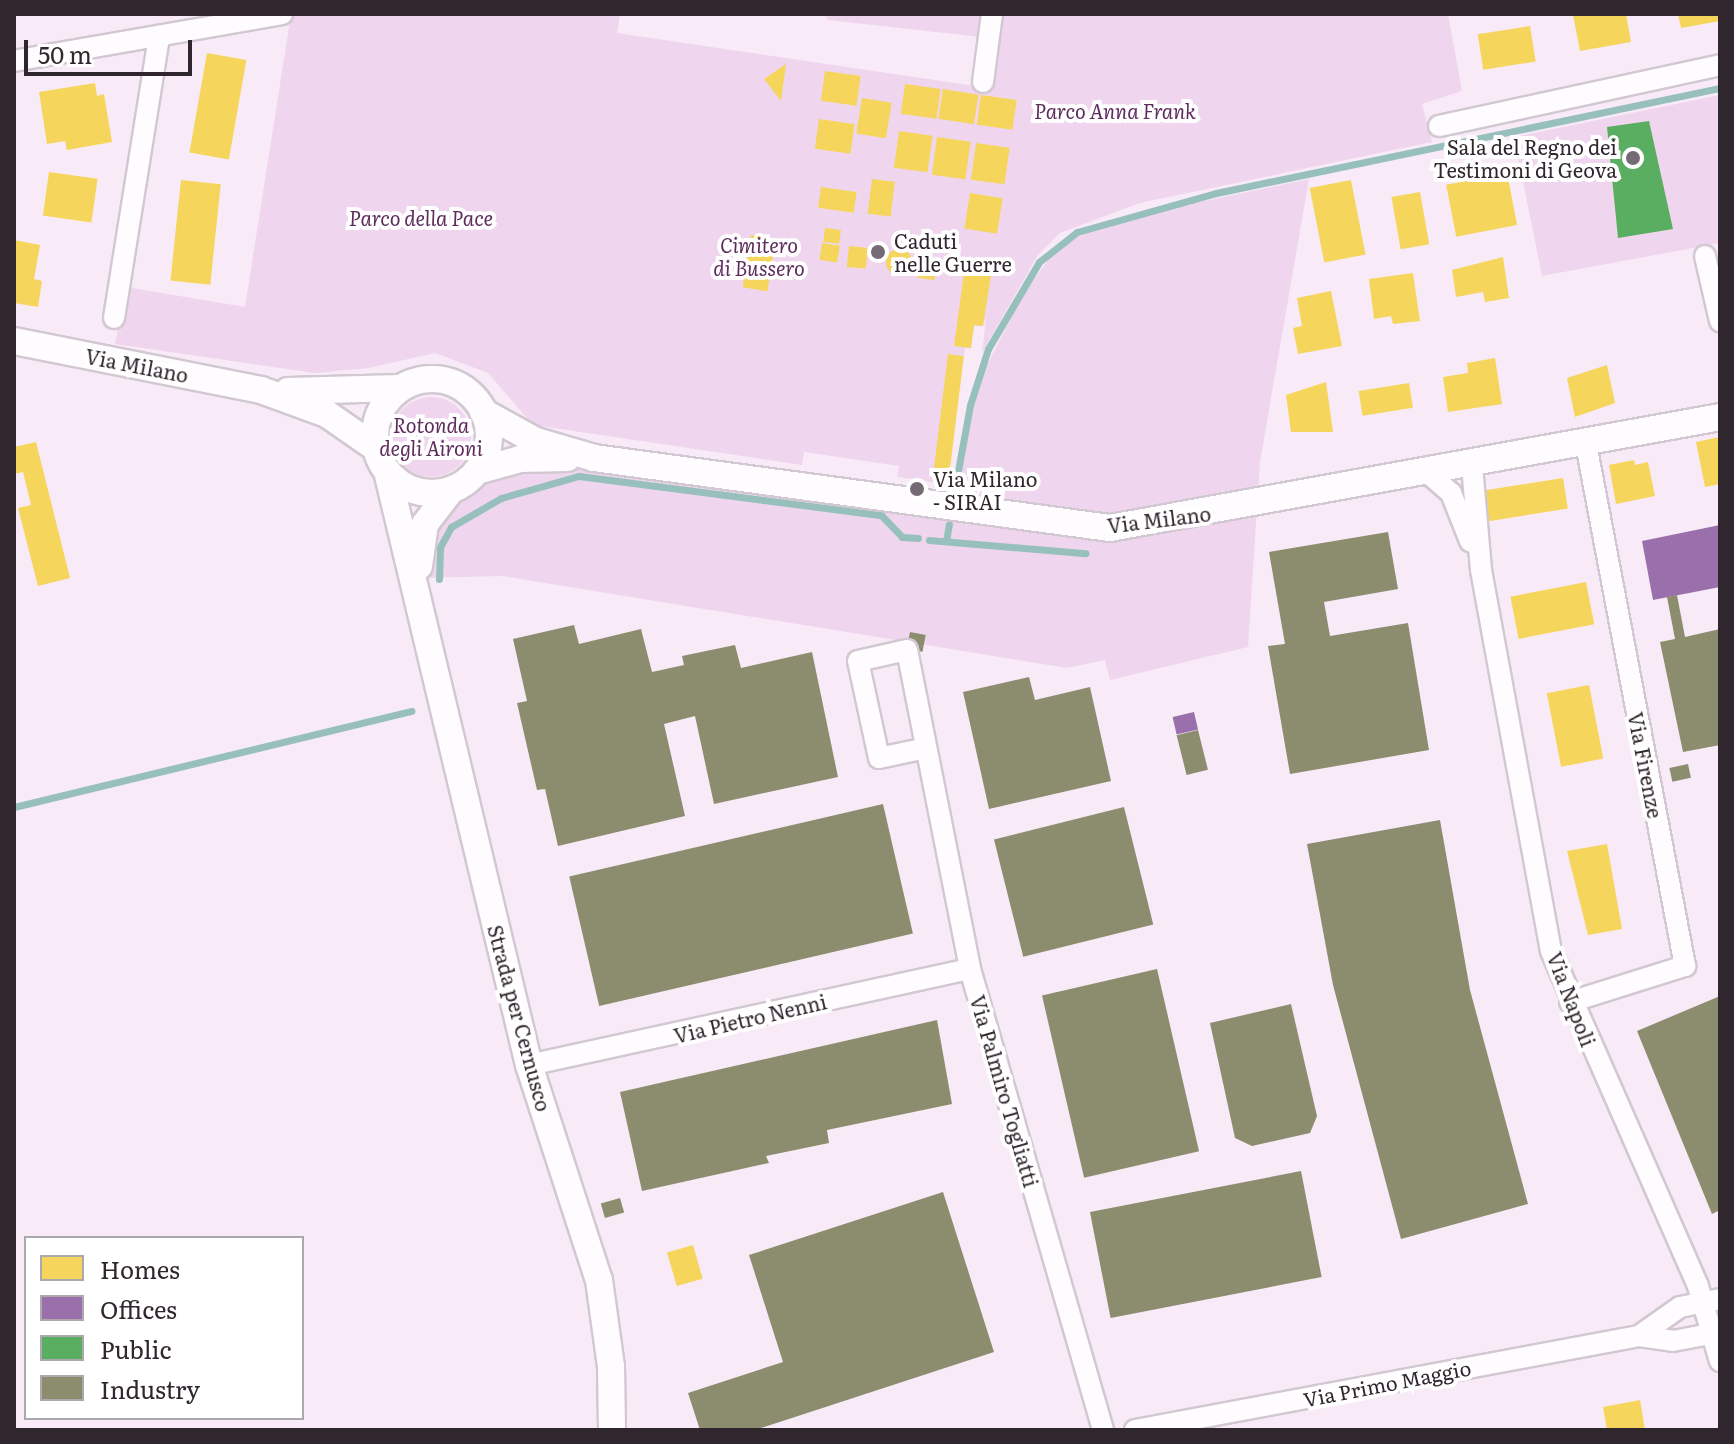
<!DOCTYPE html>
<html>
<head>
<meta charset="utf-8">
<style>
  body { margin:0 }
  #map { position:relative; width:1734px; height:1444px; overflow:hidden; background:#f8ebf7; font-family:Literata,serif }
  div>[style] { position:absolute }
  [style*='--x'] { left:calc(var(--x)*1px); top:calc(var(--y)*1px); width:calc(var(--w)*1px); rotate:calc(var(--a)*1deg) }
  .green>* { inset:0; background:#efd6ee }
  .round { border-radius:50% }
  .homes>* { inset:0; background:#f6d55c; transform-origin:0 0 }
  .offices>* { inset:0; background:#9970ab; transform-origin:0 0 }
  .public>* { inset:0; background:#5aae61 }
  .industry>* { inset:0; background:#8c8c6e; transform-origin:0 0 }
  .stream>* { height:7px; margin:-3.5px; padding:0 3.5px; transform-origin:3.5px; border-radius:3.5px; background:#97c0bc }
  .roads { filter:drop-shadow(2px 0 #d2c8d1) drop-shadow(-2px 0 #d2c8d1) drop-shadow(0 2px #d2c8d1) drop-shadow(0 -2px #d2c8d1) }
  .minor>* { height:20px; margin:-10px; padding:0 10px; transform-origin:10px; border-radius:10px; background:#fefcfe }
  .tertiary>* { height:26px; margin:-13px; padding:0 13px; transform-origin:13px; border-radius:13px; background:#fefcfe }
  .tertiary>.ring { margin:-13px; padding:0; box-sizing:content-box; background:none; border:26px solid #fefcfe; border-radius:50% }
  .dots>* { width:22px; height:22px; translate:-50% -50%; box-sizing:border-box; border:4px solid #fff; border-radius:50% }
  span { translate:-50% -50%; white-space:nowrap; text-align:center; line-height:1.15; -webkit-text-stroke:8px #fff; paint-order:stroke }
  .park-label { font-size:20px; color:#5e2d5e; font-style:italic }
  .poi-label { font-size:20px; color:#2f262e }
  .right { translate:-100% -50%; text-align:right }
  .left { translate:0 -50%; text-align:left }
  .street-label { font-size:20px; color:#2f262e }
  .frame { position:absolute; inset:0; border:16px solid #2f262e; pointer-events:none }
  .legend { position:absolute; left:24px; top:1236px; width:280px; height:184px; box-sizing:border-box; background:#fff; border:2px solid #aca8ab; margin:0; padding:10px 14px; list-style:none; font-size:24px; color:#2f262e }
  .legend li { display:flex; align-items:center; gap:16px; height:40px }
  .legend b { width:40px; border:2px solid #aca8ab }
  .scale { position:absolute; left:24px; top:40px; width:168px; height:36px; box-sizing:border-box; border:4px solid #2f262e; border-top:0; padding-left:10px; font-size:24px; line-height:28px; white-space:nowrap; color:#2f262e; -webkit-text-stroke:6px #fff; paint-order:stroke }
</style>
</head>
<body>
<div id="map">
  <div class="green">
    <div style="clip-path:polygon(291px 14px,620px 14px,617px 33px,989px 88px,992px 14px,1448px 14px,1462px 91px,1422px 104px,1432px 142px,1140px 203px,1060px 233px,1038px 255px,982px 353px,986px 318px,983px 326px,974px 326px,971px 348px,965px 348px,945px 484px,897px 477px,899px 466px,804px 452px,802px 465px,533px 425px,488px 373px,435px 353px,369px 368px,315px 373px,115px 344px,126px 287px,245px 307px)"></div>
    <div style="clip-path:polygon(825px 14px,983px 14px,980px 37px,828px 20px)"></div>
    <div style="clip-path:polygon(1720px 95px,1720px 243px,1542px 276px,1514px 137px)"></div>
    <div style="clip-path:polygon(1309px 179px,1260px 462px,1248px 647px,1110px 680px,1105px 660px,1067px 668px,502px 576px,424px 578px,434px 520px,487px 480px,545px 465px,954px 512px,973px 406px,985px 369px,1025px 291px,1052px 255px,1073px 239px,1119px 219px)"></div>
    <div class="round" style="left:391px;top:397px;width:80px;height:80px"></div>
  </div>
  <div class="homes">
    <div style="clip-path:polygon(1626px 14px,1631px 42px,1580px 51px,1573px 15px)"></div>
    <div style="clip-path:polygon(1678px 14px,1720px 14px,1720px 21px,1681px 28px)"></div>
    <div style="left:1530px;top:26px;width:36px;height:53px;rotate:81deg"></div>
    <div style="left:207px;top:53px;width:40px;height:101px;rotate:10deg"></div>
    <div style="clip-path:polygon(786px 64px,781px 101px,764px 79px)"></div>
    <div style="left:825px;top:71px;width:36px;height:30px;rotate:8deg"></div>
    <div style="clip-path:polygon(95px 83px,97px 96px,104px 94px,112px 142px,67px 150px,65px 141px,47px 144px,39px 92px)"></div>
    <div style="left:905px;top:84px;width:36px;height:30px;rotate:8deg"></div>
    <div style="left:943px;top:89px;width:36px;height:30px;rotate:9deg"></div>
    <div style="left:981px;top:95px;width:36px;height:30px;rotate:8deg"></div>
    <div style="left:862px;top:98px;width:30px;height:36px;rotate:9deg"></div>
    <div style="left:819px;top:119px;width:36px;height:30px;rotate:8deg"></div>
    <div style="left:899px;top:131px;width:34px;height:37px;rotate:8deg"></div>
    <div style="left:937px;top:137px;width:34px;height:38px;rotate:8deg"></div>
    <div style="left:976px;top:143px;width:34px;height:37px;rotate:8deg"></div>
    <div style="left:49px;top:172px;width:49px;height:44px;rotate:8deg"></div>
    <div style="left:1507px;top:173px;width:53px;height:62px;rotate:79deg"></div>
    <div style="left:872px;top:179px;width:23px;height:35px;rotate:7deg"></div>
    <div style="left:181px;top:180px;width:40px;height:101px;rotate:6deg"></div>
    <div style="left:1351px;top:180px;width:76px;height:42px;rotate:79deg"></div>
    <div style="left:821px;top:187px;width:36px;height:21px;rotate:8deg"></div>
    <div style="left:1420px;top:192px;width:53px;height:29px;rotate:80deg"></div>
    <div style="left:970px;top:193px;width:33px;height:36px;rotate:9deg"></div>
    <div style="left:825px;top:228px;width:16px;height:14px;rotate:7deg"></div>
    <div style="left:751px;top:235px;width:25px;height:53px;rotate:9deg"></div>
    <div style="clip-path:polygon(14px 240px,40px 245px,34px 279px,42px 281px,38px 307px,14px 303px)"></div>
    <div style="left:822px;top:243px;width:18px;height:17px;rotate:9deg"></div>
    <div style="left:849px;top:246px;width:19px;height:21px;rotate:6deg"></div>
    <div class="round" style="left:886px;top:249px;width:26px;height:26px"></div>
    <div style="clip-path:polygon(1503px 257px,1509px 298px,1485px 302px,1483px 292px,1456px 297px,1452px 270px)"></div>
    <div style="left:920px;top:259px;width:17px;height:19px;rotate:7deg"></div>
    <div style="clip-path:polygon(965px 265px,992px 269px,983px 326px,974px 325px,971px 348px,954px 346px)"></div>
    <div style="clip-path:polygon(1413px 273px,1420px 321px,1393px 324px,1391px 316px,1374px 319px,1369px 279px)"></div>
    <div style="clip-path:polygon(1331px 291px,1342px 346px,1298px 354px,1293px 328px,1302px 326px,1297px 298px)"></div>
    <div style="left:948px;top:354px;width:16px;height:128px;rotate:7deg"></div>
    <div style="clip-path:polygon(1495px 358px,1502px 404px,1448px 412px,1443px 377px,1468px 373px,1467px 363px)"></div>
    <div style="clip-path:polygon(1607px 365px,1615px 403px,1575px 417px,1567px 378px)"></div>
    <div style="clip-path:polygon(1326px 382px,1333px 432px,1291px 432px,1286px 395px)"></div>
    <div style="left:1409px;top:383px;width:25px;height:51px;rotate:81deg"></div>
    <div style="clip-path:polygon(1720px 437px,1720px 484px,1705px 487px,1696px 442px)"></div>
    <div style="clip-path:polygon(36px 442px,70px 578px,38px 586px,18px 508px,31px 505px,23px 472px,14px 474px,14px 447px)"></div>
    <div style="clip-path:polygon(1634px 460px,1635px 465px,1648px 462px,1655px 496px,1616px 504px,1609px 465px)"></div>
    <div style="left:1563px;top:478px;width:31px;height:80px;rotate:81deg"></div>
    <div style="left:1586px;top:582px;width:43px;height:77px;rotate:79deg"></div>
    <div style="left:1589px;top:685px;width:75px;height:43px;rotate:79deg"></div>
    <div style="clip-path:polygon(1607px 844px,1622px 929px,1588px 935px,1567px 851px)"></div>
    <div style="left:693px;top:1245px;width:35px;height:27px;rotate:74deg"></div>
    <div style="clip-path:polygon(1640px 1400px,1645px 1430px,1607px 1430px,1603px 1407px)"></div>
  </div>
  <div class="offices">
    <div style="clip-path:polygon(1720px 525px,1720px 587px,1653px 600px,1642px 541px)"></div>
    <div style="left:1194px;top:712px;width:18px;height:22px;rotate:77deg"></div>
  </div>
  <div class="public">
    <div style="clip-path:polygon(1649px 121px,1673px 229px,1618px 238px,1607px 127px)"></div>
  </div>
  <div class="industry">
    <div style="clip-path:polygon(1388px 532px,1398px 589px,1324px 602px,1330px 636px,1408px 623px,1429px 750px,1290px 774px,1268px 646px,1285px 644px,1269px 552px)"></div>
    <div style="clip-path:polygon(1677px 595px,1685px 637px,1720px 629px,1720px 745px,1683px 752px,1660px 642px,1675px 639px,1667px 597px)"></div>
    <div style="clip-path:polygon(574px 625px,579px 644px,641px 629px,652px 672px,684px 665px,682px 656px,735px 645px,741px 668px,812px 652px,838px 777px,714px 804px,695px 716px,664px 724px,685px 816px,558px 846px,545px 789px,537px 790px,517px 703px,527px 701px,513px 639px)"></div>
    <div style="left:910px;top:632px;width:16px;height:17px;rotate:11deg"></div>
    <div style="clip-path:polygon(1029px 677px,1035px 700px,1090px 687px,1111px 781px,989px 809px,963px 692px)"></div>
    <div style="left:1198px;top:730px;width:41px;height:22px;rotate:76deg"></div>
    <div style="left:1688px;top:764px;width:14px;height:19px;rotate:78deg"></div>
    <div style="left:883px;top:804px;width:133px;height:322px;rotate:77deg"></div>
    <div style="left:1124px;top:807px;width:121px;height:134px;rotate:76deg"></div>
    <div style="clip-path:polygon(1440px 820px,1470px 990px,1528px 1204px,1401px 1239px,1333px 985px,1307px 844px)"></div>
    <div style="left:1157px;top:969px;width:187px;height:118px;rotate:77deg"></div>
    <div style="clip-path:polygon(1720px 996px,1720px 1210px,1712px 1214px,1637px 1031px)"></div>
    <div style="clip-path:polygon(1291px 1004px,1317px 1116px,1310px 1133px,1252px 1146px,1235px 1138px,1210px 1023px)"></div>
    <div style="clip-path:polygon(937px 1020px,952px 1104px,827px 1130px,829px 1143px,766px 1156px,769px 1163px,642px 1191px,620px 1092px)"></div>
    <div style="left:1301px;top:1171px;width:108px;height:215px;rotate:79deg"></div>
    <div style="clip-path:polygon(943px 1192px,994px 1352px,755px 1430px,700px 1430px,688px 1393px,783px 1362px,749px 1255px)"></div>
    <div style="left:620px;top:1198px;width:15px;height:20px;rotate:74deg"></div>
  </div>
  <div class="stream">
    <div style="--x:955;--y:487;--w:83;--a:-79.6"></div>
    <div style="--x:970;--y:405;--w:59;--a:-72.2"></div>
    <div style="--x:988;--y:349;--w:101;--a:-59.6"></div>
    <div style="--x:1039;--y:262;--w:48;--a:-38.3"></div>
    <div style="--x:1077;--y:232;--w:144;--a:-15.7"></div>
    <div style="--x:1216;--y:193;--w:515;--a:-11.77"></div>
    <div style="--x:929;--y:540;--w:157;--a:4.8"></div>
    <div style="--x:946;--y:541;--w:17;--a:-80"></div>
    <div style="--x:439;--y:579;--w:32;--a:-88"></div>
    <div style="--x:440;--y:547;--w:23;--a:-61"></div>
    <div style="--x:451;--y:527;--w:58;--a:-30.1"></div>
    <div style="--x:501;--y:498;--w:81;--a:-15.8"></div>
    <div style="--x:579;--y:476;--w:305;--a:7.4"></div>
    <div style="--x:881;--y:515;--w:30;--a:46"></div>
    <div style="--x:902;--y:537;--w:16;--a:4"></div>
    <div style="--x:14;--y:807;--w:409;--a:-13.6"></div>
  </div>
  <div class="roads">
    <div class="minor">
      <div style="--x:14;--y:61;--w:272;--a:-9.9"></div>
      <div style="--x:983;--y:82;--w:69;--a:-82.5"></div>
      <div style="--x:1439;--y:126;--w:288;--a:-12.2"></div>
      <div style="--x:1705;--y:256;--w:67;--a:77"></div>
      <div style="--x:114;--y:318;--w:286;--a:-80.9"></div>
      <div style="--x:1472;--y:465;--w:105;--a:85.1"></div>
      <div style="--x:1481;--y:570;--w:387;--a:79.6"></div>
      <div style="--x:1551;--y:951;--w:366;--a:66.3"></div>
      <div style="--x:1698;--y:1286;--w:78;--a:73.7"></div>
      <div style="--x:1429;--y:474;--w:29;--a:41"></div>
      <div style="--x:1451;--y:493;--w:52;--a:68.4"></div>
      <div style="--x:926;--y:748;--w:48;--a:168"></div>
      <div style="--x:879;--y:758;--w:99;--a:-102.2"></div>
      <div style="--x:858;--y:661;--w:50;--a:-12.7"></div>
      <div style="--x:907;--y:650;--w:325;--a:78.8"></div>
      <div style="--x:970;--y:969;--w:480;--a:73.9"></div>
      <div style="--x:1570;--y:1002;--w:121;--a:-17.4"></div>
      <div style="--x:1685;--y:966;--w:531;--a:-100.74"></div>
      <div style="--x:529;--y:1065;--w:451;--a:-12.3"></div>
      <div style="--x:1639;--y:1336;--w:50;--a:-35.3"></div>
      <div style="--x:1680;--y:1307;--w:41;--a:-11.3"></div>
      <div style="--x:1135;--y:1430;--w:513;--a:-10.56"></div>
      <div style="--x:1639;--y:1336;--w:34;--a:8"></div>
      <div style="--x:1673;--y:1341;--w:48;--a:-10.8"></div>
    </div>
    <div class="tertiary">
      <div style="--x:14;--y:341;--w:252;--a:11.2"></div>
      <div style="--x:261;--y:390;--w:70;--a:20"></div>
      <div style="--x:327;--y:414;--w:60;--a:34.8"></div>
      <div class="ring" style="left:375px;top:379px;width:88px;height:88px"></div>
      <div style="--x:288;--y:391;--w:112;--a:-1.5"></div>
      <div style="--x:483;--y:412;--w:60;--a:28.7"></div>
      <div style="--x:536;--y:441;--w:60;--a:16.3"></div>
      <div style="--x:594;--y:458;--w:521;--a:7.73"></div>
      <div style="--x:1110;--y:528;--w:620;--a:-10.31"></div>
      <div style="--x:387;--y:471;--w:611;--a:76.56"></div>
      <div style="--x:529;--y:1065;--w:226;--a:72"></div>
      <div style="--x:599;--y:1280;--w:87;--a:82.1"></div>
      <div style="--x:611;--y:1366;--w:64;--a:89.1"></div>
      <div style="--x:477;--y:471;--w:45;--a:-15.6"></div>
      <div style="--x:520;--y:459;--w:47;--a:-1.2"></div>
      <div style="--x:419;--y:566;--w:42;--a:-81.9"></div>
      <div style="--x:425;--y:524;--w:44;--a:-52.4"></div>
    </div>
  </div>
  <div class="dots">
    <div style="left:1633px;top:158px;background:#756b74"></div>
    <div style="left:878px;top:252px;background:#756b74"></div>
    <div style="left:917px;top:489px;background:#756b74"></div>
  </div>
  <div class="park-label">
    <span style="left:1115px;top:110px">Parco Anna Frank</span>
    <span style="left:421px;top:217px">Parco della Pace</span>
    <span style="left:759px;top:256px">Cimitero<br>di Bussero</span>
    <span style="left:431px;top:436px">Rotonda<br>degli Aironi</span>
  </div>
  <div class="poi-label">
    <span class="right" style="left:1617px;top:158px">Sala del Regno dei<br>Testimoni di Geova</span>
    <span class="left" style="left:894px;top:252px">Caduti<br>nelle Guerre</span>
    <span class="left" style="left:933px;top:490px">Via Milano<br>- SIRAI</span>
  </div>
  <div class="street-label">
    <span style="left:137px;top:365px;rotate:11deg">Via Milano</span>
    <span style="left:1159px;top:519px;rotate:-7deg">Via Milano</span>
    <span style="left:1646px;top:765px;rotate:79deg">Via Firenze</span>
    <span style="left:1572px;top:999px;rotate:69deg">Via Napoli</span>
    <span style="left:520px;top:1018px;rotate:75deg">Strada per Cernusco</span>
    <span style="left:750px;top:1018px;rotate:-13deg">Via Pietro Nenni</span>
    <span style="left:1005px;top:1091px;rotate:74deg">Via Palmiro Togliatti</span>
    <span style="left:1387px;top:1383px;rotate:-11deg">Via Primo Maggio</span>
  </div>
  <div class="frame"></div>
  <ul class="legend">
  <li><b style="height:22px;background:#f6d55c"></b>Homes</li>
  <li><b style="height:22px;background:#9970ab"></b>Offices</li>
  <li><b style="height:22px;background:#5aae61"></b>Public</li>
  <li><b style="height:22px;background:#8c8c6e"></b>Industry</li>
  </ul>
  <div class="scale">50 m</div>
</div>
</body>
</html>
